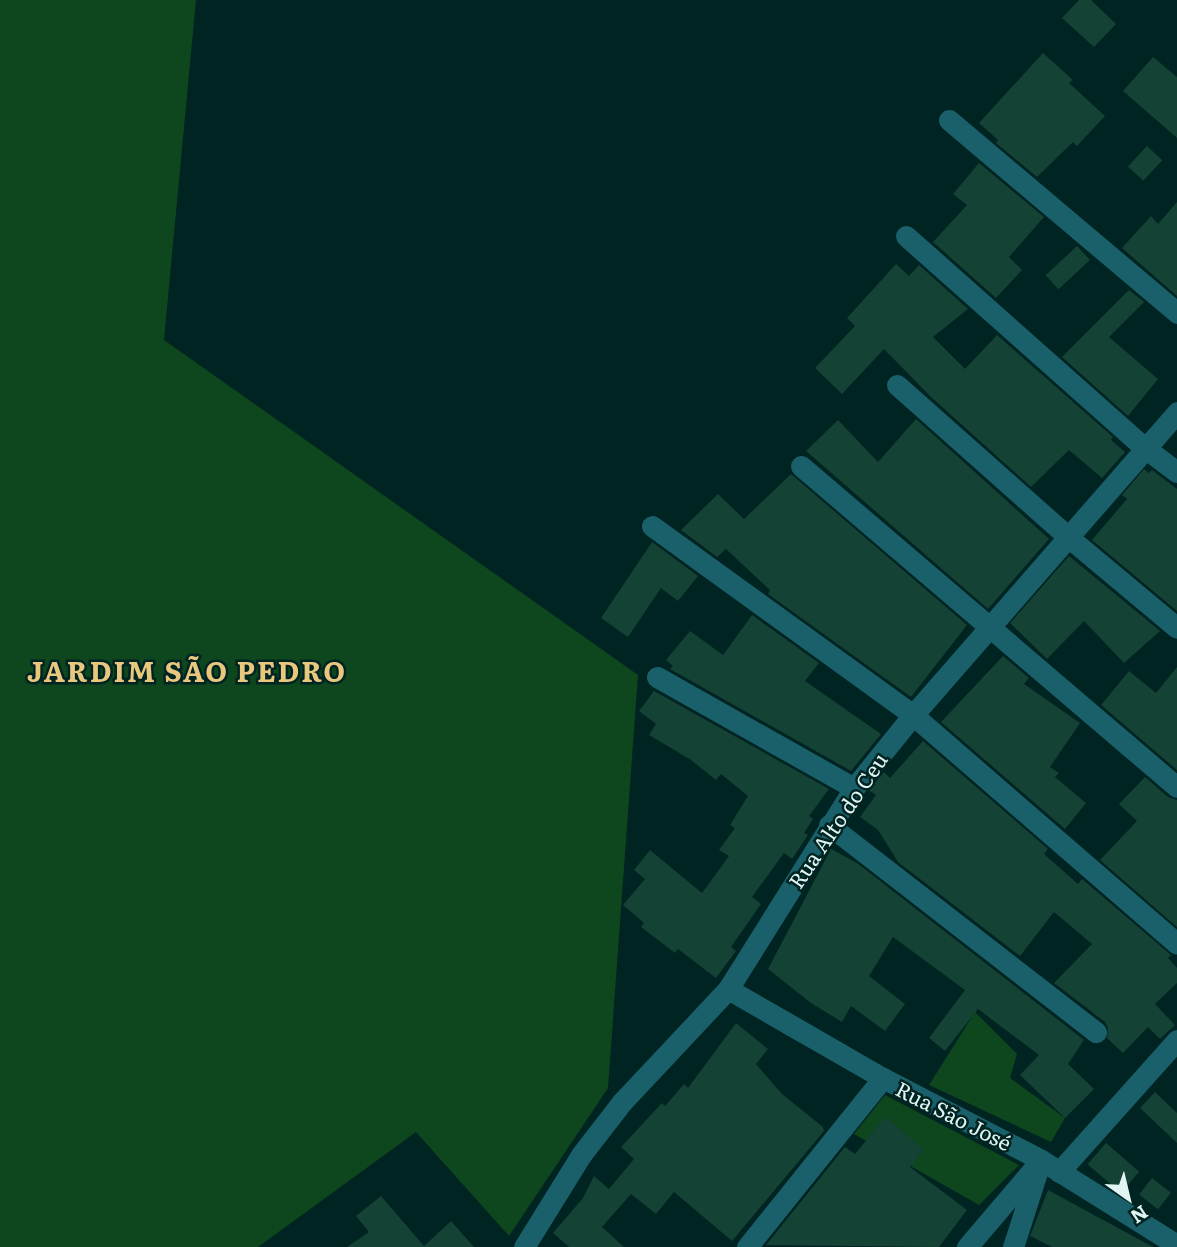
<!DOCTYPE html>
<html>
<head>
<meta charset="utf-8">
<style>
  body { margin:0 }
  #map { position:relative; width:1177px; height:1247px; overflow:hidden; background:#002422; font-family:Literata,serif }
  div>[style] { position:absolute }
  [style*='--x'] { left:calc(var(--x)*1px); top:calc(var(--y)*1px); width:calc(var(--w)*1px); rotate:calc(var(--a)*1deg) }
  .green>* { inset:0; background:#0e461d }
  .building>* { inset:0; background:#144234; transform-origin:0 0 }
  .street>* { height:21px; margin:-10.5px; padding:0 10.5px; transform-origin:10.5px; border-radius:10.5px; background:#1a606b }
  span { translate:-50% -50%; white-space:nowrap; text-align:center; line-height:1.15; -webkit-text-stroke:5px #002422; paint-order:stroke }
  .street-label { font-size:21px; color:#e1f6f4 }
  .district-label { font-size:28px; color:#e9c77d; font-weight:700; letter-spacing:2px }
  .north { position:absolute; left:1093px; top:1163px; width:70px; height:70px; -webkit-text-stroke:5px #002422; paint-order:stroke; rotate:146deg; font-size:19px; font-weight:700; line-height:28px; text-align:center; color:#e1f6f4 }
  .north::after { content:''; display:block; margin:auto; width:24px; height:32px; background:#e1f6f4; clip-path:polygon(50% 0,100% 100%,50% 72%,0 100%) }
</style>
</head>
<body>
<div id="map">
  <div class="green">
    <div style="clip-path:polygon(0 0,196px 0,164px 340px,638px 675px,608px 1088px,509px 1236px,416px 1132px,258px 1247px,0 1247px)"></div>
    <div style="clip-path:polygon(975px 1012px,1017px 1054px,1010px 1078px,1065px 1118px,1051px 1142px,929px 1085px)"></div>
    <div style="clip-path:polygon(885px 1095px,1019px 1165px,979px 1205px,854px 1134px)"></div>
  </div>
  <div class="building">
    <div style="clip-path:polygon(1079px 0,1091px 0,1116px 24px,1094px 47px,1062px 18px)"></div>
    <div style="clip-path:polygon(1043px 53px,1073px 80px,1069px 83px,1105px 116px,1077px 146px,1073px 142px,1037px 177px,996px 143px,998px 140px,979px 123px)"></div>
    <div style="clip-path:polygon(1153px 57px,1177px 77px,1177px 138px,1123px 91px)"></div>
    <div style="left:1147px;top:146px;width:21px;height:28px;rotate:43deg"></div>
    <div style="clip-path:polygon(979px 163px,1044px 217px,1009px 257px,1022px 270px,996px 298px,933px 242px,967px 205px,953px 194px)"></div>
    <div style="clip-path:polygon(1177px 202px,1177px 296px,1122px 248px,1151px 216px,1158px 224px)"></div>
    <div style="left:1077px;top:246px;width:19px;height:43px;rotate:47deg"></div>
    <div style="clip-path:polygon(896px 264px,909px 276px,919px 265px,968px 309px,933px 337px,965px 369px,997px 335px,1113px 437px,1111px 440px,1125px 452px,1102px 478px,1069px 450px,1031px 487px,931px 397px,884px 349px,842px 394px,815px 368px,855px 326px,847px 318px)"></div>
    <div style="clip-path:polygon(1129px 290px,1144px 302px,1109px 337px,1158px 379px,1128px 416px,1062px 357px)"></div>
    <div style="clip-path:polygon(916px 419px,1049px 539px,988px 609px,806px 451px,838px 420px,878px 462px)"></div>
    <div style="clip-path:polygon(1144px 469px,1149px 473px,1152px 470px,1177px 489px,1177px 611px,1092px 540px,1127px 499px,1122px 495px)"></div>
    <div style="clip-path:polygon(791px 474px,967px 625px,911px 697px,768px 594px,770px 590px,726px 549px,717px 557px,681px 530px,718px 494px,744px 519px)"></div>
    <div style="clip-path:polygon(652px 542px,698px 576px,678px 601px,661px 588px,628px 637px,601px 618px)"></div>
    <div style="clip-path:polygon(1069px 556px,1160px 631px,1124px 663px,1084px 621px,1047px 659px,1010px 623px)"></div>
    <div style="clip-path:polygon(752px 615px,819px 663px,805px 681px,881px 734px,851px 771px,670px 669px,673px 666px,666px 660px,690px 631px,723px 655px)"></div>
    <div style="clip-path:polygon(1003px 656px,1029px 678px,1024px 684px,1080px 723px,1050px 767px,1059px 773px,1055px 777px,1086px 803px,1065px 829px,941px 722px)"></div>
    <div style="clip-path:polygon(1177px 667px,1177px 770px,1101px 705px,1129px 671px,1156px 693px)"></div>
    <div style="clip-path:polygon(654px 691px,829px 789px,809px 816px,813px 819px,804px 833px,808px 835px,792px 859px,784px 853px,752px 897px,761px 904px,731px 947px,736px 951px,716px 978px,678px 949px,675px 953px,641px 927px,644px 923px,623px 905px,645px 879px,634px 870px,650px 850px,702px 893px,729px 856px,719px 850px,735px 828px,730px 825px,748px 796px,721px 774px,716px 780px,691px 760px,649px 735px,656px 724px,639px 711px)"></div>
    <div style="clip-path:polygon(923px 741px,1048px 849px,1044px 854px,1078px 884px,1082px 879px,1171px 955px,1168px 958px,1177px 968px,1177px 983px,1155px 1004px,1175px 1025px,1160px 1039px,1148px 1027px,1123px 1053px,1107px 1038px,1108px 1028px,1105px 1022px,1054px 983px,1092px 944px,1054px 912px,1020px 956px,898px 862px,878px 830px,860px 817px,876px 795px,869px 790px,884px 772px,890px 778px)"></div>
    <div style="clip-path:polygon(1145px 777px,1168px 797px,1177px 800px,1177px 927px,1100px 860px,1137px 821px,1119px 804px)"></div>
    <div style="clip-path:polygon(831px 849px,857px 863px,1084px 1040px,1068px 1064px,1094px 1089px,1065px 1118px,1020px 1075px,1039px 1055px,978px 1009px,945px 1051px,929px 1038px,965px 990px,893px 937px,869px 976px,905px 1004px,885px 1031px,851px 1006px,842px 1022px,811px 1003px,768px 969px)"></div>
    <div style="clip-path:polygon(736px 1023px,768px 1049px,756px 1064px,782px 1094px,823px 1127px,824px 1131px,732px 1241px,674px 1192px,656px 1214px,631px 1194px,602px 1227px,624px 1247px,569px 1247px,553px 1233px,583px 1198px,594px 1176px,609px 1189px,634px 1159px,621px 1147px,662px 1103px,665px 1106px,684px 1084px,688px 1088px)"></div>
    <div style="clip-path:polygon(1155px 1092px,1177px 1113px,1177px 1143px,1140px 1108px)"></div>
    <div style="clip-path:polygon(885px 1117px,924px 1149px,910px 1167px,967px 1210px,939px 1247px,766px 1245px,845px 1147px,855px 1154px)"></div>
    <div style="left:1106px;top:1143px;width:44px;height:28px;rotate:41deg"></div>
    <div style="left:1152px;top:1178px;width:24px;height:21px;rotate:38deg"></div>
    <div style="clip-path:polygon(1048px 1190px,1094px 1215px,1153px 1247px,1052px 1247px,1030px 1236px)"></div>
    <div style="clip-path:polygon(381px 1196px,424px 1246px,451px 1221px,474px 1247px,347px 1247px,369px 1232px,356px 1216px)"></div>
  </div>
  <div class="street">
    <div style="--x:949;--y:120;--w:299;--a:40.2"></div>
    <div style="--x:906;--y:236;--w:319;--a:41.6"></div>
    <div style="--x:1145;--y:448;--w:40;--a:37"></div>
    <div style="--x:897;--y:385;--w:227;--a:41.6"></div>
    <div style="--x:1067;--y:536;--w:143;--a:39.9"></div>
    <div style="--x:801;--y:466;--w:494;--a:40.5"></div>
    <div style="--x:652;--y:526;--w:322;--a:35.9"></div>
    <div style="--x:913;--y:715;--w:349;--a:40.9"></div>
    <div style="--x:657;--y:677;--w:226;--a:29.4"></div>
    <div style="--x:829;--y:825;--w:338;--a:37.8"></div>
    <div style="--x:728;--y:989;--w:179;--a:29.9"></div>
    <div style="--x:883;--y:1078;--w:178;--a:27.4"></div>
    <div style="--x:1041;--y:1160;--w:160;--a:32"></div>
    <div style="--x:1059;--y:1172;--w:177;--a:-48.2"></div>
    <div style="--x:524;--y:1247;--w:108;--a:-58.2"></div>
    <div style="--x:581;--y:1155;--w:67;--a:-52.3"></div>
    <div style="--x:622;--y:1102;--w:155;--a:-46.8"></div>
    <div style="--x:728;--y:989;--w:237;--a:-57.9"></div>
    <div style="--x:854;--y:788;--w:94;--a:-51.1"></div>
    <div style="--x:913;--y:715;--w:402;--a:-48.9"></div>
    <div style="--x:747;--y:1247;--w:217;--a:-51.2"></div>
    <div style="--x:967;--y:1247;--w:114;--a:-49.6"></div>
    <div style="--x:1013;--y:1247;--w:82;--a:-72.2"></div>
  </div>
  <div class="street-label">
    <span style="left:837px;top:820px;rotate:-56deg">Rua Alto do Ceu</span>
    <span style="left:954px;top:1115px;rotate:27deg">Rua São José</span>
  </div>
  <div class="district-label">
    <span style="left:187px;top:670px">JARDIM SÃO PEDRO</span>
  </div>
  <div class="north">N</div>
</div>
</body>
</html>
